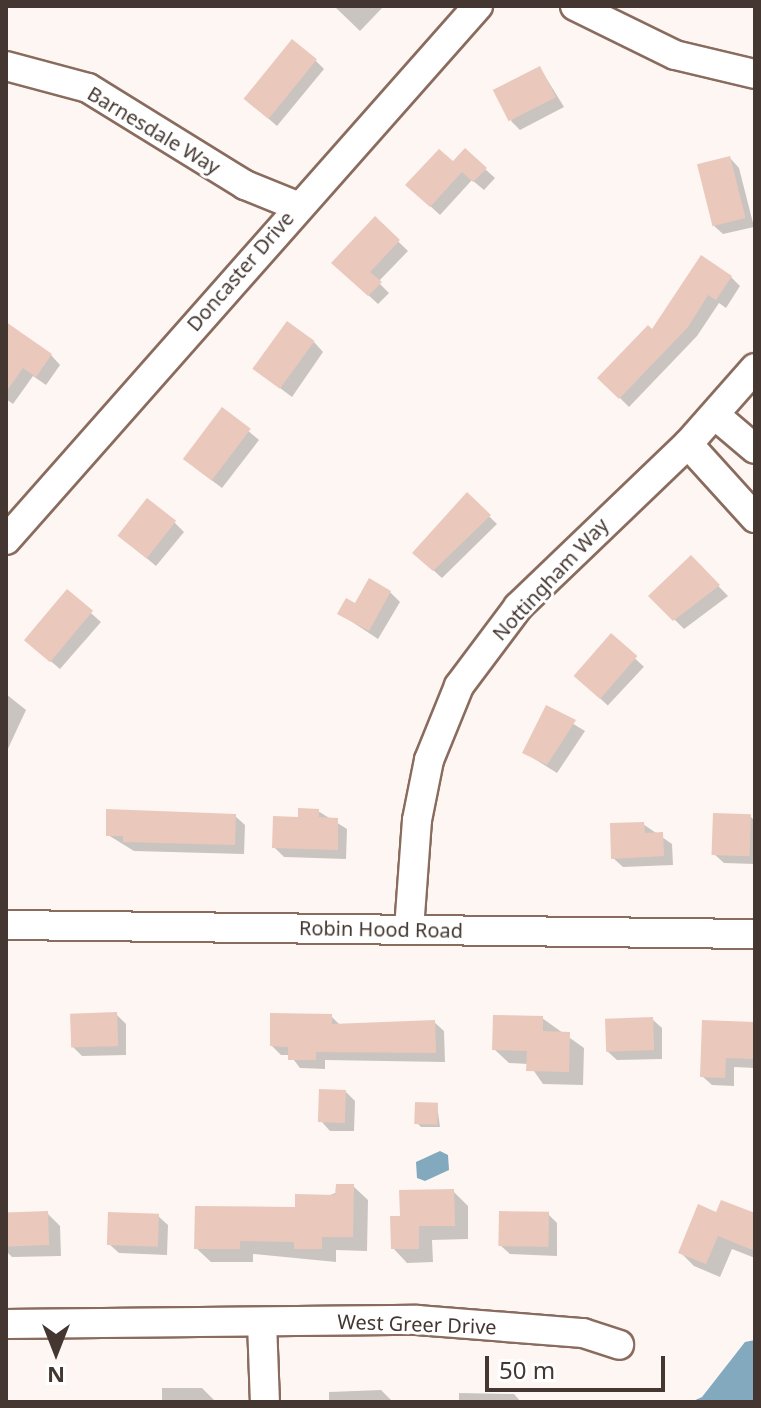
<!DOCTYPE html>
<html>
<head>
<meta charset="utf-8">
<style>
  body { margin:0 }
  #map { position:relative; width:761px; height:1408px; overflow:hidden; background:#fdf6f2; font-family:"Noto Sans",sans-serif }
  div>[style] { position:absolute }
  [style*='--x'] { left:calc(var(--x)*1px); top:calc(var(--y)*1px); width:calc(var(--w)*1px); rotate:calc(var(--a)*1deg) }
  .water>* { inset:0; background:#83a9be }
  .shadow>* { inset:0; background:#0003; transform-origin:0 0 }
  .building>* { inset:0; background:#ebc8bc; transform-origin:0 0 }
  .roads { filter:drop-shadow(2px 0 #8a6c5f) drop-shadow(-2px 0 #8a6c5f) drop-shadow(0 2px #8a6c5f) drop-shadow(0 -2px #8a6c5f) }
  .street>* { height:28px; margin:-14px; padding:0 14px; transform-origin:14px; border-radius:14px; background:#fff }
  span { translate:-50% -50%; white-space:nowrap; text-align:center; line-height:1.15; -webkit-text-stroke:6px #fff; paint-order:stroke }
  .street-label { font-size:20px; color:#443731 }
  .frame { position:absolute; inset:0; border:8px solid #443731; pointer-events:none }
  .north { position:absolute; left:16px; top:1312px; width:80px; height:80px; -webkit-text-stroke:6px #fff; paint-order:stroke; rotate:180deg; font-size:22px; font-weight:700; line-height:32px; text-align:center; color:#443731 }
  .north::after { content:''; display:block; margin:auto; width:28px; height:36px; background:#443731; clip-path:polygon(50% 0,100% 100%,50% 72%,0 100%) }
  .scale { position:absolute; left:485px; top:1356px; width:180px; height:36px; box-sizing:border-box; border:4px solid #443731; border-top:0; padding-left:10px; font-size:24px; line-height:28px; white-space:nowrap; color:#443731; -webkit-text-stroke:6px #fff; paint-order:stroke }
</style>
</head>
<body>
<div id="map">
  <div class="water">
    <div style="clip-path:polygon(440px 1151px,448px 1155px,449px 1170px,425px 1181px,417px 1178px,416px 1162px)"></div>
    <div style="clip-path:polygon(755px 1340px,755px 1402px,691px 1402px,702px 1397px,745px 1342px)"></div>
  </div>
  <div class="shadow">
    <div style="clip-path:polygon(334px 6px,384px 6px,360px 31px)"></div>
    <div style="clip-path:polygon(315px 60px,324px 69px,277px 126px,255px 107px)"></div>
    <div style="clip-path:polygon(540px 68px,564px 107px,520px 130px,511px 121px)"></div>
    <div style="clip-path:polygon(465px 151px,495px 178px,484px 190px,472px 180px,440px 215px,417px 194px)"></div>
    <div style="clip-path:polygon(730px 158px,739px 168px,754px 227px,723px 234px,713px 225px)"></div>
    <div style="clip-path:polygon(375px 219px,408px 251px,378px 282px,389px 293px,378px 304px,343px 272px)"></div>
    <div style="clip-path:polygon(731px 277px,740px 286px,726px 308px,719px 303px,697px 336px,629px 407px,600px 378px,652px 332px)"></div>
    <div style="clip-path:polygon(6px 339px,51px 355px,60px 365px,46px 385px,33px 376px,13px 404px,6px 399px)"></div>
    <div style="clip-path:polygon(314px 342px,323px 352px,292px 397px,256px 370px)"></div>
    <div style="clip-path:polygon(222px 409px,259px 440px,222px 488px,194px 467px)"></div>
    <div style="clip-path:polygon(467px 495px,497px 524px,442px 578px,423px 561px)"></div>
    <div style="clip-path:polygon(174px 522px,184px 532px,156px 566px,120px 536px)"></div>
    <div style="clip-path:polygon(691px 558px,728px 596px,684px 629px,651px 596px)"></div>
    <div style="clip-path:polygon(67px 592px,101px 622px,60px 669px,35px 648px)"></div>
    <div style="clip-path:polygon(390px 592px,400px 602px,378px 639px,340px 614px)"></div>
    <div style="left:611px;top:636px;width:45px;height:53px;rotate:43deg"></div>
    <div style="clip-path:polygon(6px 694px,26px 710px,6px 753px)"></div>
    <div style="clip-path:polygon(547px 708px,585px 731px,557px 773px,525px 753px)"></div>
    <div style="clip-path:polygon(318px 811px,347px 829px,346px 859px,284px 857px,274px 847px,300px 819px)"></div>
    <div style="clip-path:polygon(235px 816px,245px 825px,244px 854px,134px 851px,108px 835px)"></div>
    <div style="clip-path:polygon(750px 816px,755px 821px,755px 864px,724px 863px,714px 854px)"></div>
    <div style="clip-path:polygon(643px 824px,672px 844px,673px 865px,623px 867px,613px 858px)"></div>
    <div style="clip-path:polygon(116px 1014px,126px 1024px,126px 1055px,82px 1056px,72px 1046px)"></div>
    <div style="clip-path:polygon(331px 1016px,340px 1025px,434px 1022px,444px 1031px,445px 1062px,325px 1060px,325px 1069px,300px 1068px,290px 1055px,281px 1055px,272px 1046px)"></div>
    <div style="clip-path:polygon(542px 1018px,584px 1048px,583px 1085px,543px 1084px,529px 1064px,509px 1063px,494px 1049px)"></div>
    <div style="clip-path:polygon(652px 1019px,662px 1028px,662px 1059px,617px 1060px,607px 1051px)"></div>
    <div style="clip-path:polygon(753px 1024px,755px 1068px,734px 1067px,734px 1086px,712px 1085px,702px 1076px)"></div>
    <div style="clip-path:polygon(346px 1092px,355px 1101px,354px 1131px,330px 1131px,321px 1121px)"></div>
    <div style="clip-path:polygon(437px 1105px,440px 1127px,421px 1127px,417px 1123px)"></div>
    <div style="clip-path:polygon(353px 1186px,368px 1200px,367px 1251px,336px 1250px,336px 1262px,253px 1254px,253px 1262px,211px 1262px,196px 1248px)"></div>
    <div style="clip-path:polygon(453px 1191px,468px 1206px,468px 1239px,432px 1240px,433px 1262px,407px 1263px,393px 1248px,402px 1218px)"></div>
    <div style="clip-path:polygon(47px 1213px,60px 1226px,61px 1256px,12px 1257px,6px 1251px,6px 1214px)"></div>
    <div style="clip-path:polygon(548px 1214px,557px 1223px,557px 1256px,510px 1254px,500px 1245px)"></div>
    <div style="clip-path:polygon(718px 1214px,755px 1216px,755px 1258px,732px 1249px,720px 1277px,694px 1266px,680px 1252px)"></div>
    <div style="clip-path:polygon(158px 1216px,168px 1225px,167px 1255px,119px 1253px,109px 1244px)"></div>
    <div style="clip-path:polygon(162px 1388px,202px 1388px,216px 1402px,162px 1402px)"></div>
    <div style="clip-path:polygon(381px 1390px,393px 1402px,329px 1402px,329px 1392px)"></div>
    <div style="clip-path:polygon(459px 1393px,514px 1394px,521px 1402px,459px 1402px)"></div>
  </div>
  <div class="building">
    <div style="left:292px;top:39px;width:32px;height:77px;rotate:39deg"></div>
    <div style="left:540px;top:66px;width:35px;height:53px;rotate:63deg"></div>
    <div style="clip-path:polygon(465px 148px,487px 168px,473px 182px,462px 172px,430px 207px,405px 185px,439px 149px,453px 161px)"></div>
    <div style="left:730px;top:156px;width:64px;height:34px;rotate:76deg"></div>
    <div style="clip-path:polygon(375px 216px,400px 240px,370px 272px,382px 282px,368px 296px,331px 263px)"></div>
    <div style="clip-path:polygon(701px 255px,732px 276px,716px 300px,708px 295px,688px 327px,619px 399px,597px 378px,648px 325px,652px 329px)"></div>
    <div style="left:287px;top:321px;width:34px;height:59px;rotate:36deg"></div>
    <div style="clip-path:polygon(6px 322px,52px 354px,36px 377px,23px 368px,6px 392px)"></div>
    <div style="left:222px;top:407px;width:36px;height:65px;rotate:37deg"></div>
    <div style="clip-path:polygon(467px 492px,491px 515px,433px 571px,412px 553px)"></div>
    <div style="left:147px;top:498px;width:37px;height:48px;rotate:38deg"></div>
    <div style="clip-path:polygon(691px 555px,720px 585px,673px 621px,648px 596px)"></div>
    <div style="clip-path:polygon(369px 578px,391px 591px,369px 631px,337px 614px,346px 598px,355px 603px)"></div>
    <div style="left:67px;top:589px;width:34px;height:67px;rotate:40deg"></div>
    <div style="left:611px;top:633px;width:35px;height:57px;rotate:41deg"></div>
    <div style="clip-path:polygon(546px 705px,576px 720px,547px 765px,522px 753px)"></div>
    <div style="clip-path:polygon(298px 808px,319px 809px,319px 817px,338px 818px,338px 850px,272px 848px,273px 816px,298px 817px)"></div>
    <div style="clip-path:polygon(106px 809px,236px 814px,235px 845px,123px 842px,123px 836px,106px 836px)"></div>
    <div style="left:713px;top:813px;width:38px;height:42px;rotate:2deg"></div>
    <div style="clip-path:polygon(644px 822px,645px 833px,663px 832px,664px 856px,611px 859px,610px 823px)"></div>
    <div style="left:117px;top:1012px;width:34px;height:47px;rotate:88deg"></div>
    <div style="clip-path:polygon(270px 1013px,332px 1014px,332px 1024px,435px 1020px,436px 1053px,316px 1052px,316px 1060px,288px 1060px,288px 1047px,270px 1046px)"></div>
    <div style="clip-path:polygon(493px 1015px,543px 1016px,543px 1031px,570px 1032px,569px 1072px,526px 1071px,527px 1051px,492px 1050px)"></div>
    <div style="left:653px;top:1017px;width:33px;height:48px;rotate:88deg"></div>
    <div style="clip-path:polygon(702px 1020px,754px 1022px,753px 1059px,726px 1058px,725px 1078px,700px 1077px)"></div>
    <div style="left:319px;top:1089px;width:27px;height:33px;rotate:2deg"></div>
    <div style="left:415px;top:1102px;width:23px;height:22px;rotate:2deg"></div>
    <div style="clip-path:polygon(336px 1184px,354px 1184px,353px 1237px,322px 1237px,322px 1249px,294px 1249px,294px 1242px,240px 1241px,240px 1249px,194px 1249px,195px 1206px,295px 1207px,295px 1194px,335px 1195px)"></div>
    <div style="clip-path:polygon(454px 1189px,455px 1226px,419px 1226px,419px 1249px,391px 1249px,390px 1216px,400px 1216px,399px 1190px)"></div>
    <div style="clip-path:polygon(721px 1200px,755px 1213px,755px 1251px,718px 1236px,706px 1264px,678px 1253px,698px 1204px,716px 1212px)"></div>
    <div style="left:48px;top:1211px;width:34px;height:42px;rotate:88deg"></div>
    <div style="left:499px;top:1211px;width:50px;height:35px;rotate:1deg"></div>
    <div style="left:108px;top:1212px;width:51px;height:33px;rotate:2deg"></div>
  </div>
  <div class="roads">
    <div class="street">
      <div style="--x:575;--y:6;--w:111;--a:26.1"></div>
      <div style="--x:675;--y:55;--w:82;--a:13.4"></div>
      <div style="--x:6;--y:66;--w:85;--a:15"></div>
      <div style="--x:88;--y:88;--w:185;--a:31.7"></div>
      <div style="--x:245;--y:185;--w:56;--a:22"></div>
      <div style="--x:715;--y:415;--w:52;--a:40.4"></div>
      <div style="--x:688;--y:444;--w:100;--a:47.8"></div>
      <div style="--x:6;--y:540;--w:713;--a:-48.53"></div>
      <div style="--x:6;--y:925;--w:749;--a:0.69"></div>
      <div style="--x:409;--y:929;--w:109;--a:-85.8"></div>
      <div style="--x:417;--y:820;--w:61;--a:-78.7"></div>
      <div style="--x:429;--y:760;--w:80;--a:-67.9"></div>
      <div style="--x:459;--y:686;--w:99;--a:-53.2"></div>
      <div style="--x:518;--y:607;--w:236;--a:-43.8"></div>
      <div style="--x:688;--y:444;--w:101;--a:-48.6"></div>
      <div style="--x:262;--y:1322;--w:80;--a:87.9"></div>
      <div style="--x:6;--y:1324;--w:411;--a:-0.6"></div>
      <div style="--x:417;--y:1320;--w:167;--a:4.5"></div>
      <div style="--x:583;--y:1333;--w:38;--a:18"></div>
    </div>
  </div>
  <div class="street-label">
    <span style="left:154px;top:130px;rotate:31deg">Barnesdale Way</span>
    <span style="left:240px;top:271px;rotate:-49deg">Doncaster Drive</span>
    <span style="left:550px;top:579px;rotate:-47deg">Nottingham Way</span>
    <span style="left:381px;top:929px;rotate:1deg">Robin Hood Road</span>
    <span style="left:417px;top:1324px;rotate:2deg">West Greer Drive</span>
  </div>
  <div class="frame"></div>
  <div class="north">N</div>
  <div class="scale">50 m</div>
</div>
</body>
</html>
